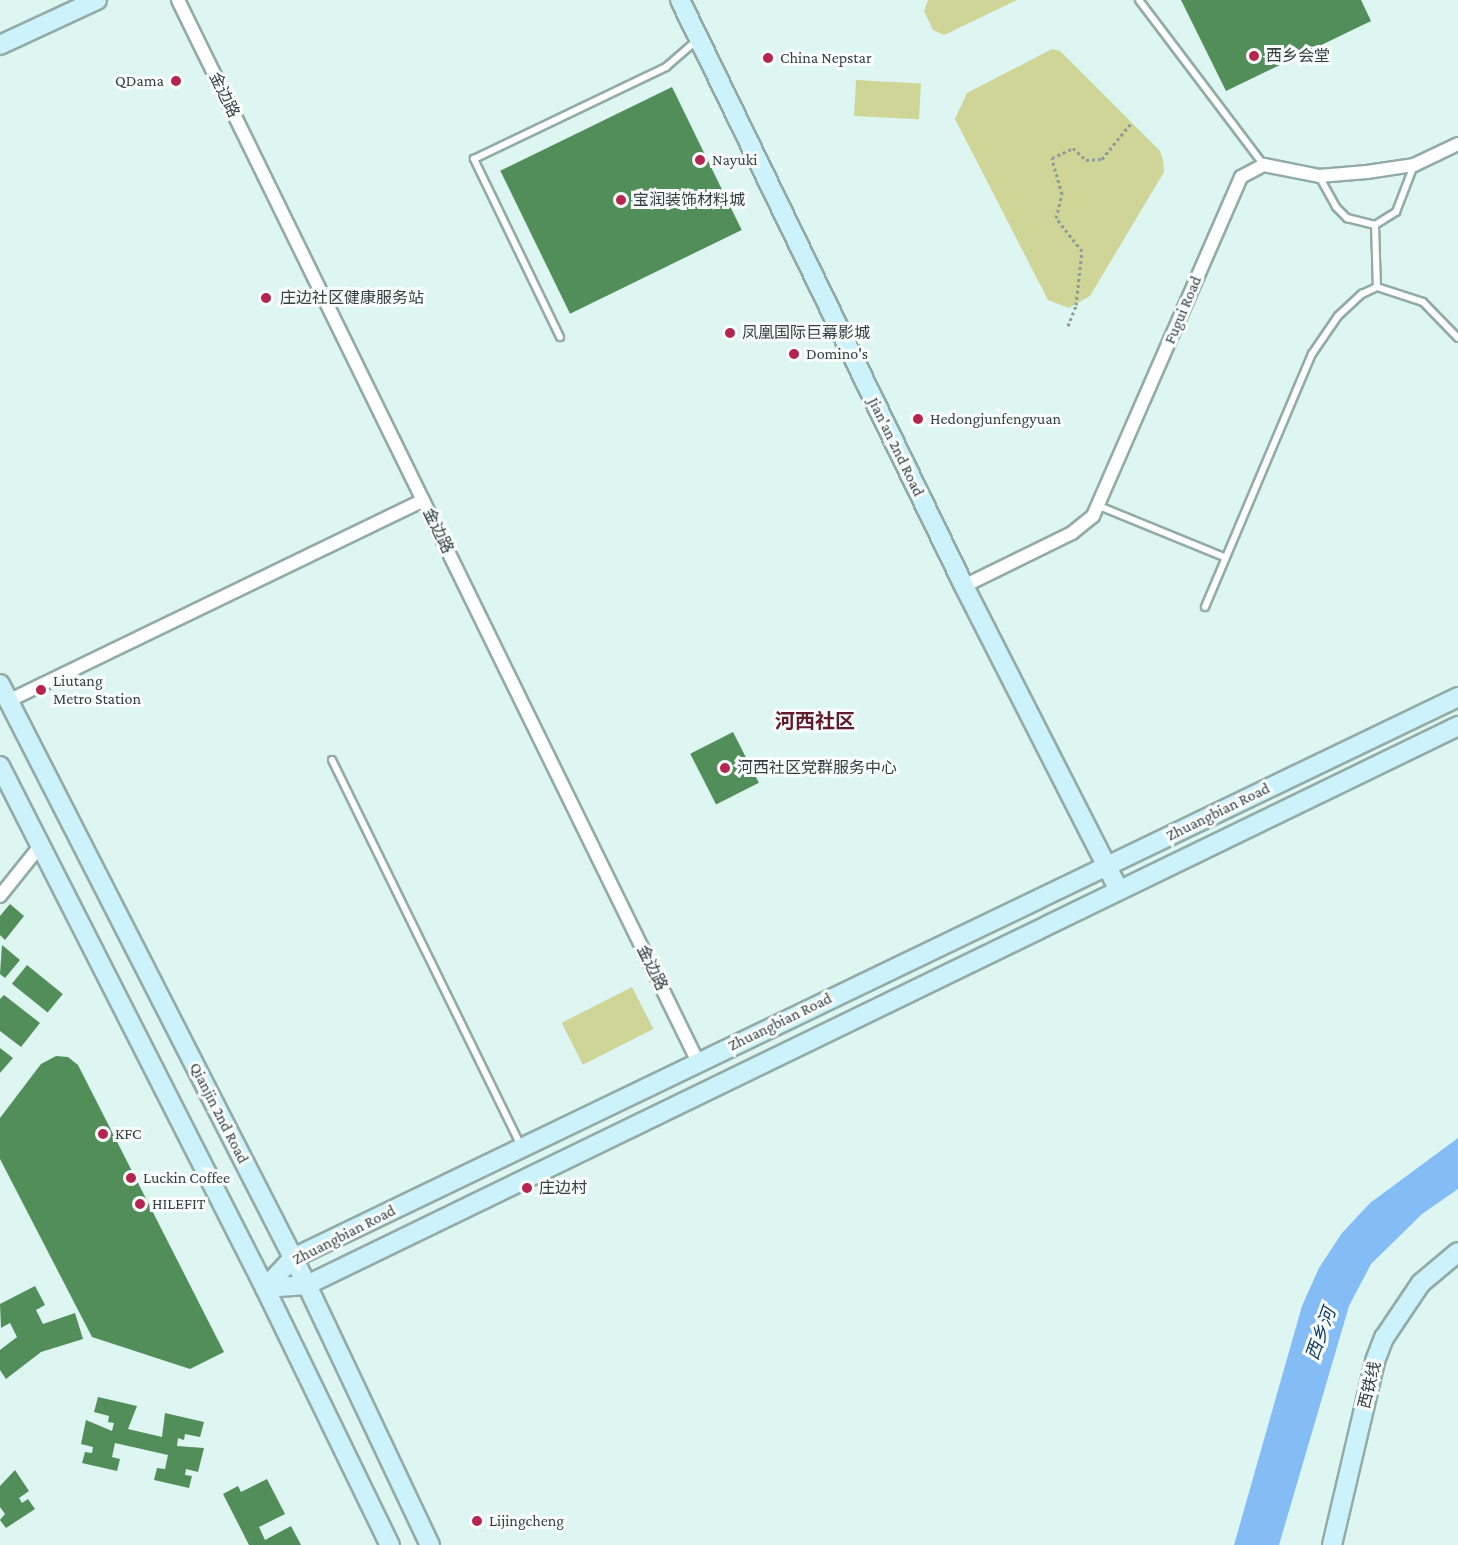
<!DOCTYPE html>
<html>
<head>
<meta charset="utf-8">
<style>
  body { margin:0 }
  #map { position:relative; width:1458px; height:1545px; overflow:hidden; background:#ddf6f1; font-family:"Crimson Pro","Noto Sans SC",serif }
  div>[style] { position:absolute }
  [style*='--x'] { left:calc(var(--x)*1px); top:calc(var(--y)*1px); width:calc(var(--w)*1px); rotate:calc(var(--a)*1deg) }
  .green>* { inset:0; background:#ced597; transform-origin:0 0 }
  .water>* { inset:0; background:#84bcf6 }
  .building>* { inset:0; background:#518e59; transform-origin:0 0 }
  .path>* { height:3px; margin-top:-1.5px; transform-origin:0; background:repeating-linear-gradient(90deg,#8b9c99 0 3px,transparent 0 6px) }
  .roads { filter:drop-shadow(2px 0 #93aba6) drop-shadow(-2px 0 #93aba6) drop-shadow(0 2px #93aba6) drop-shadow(0 -2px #93aba6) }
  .lane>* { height:6px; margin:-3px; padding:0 3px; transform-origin:3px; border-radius:3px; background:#fff }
  .street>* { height:12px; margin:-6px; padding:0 6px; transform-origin:6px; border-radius:6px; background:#fff }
  .secondary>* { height:18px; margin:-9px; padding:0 9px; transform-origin:9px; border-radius:9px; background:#ccf2fb }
  .dots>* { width:16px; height:16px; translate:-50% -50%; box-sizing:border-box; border:3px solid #f9fefd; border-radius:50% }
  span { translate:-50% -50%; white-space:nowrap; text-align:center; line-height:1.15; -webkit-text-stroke:6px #f9fefd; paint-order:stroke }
  .poi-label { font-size:16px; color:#353f3d }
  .left { translate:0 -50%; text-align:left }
  .right { translate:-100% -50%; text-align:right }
  .street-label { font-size:16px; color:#353f3d }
  .water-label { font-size:18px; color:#0e375c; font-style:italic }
  .quarter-label { font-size:20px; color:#601b2c; font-weight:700 }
</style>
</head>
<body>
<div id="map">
  <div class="green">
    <div style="clip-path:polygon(928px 0,1017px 0,944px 35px,933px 30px,924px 11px)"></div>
    <div style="clip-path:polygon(1052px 49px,1060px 51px,1160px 151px,1163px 160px,1164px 172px,1090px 296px,1069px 308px,1048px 300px,955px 119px,967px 93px)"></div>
    <div style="left:856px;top:80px;width:65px;height:36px;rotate:3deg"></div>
    <div style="left:632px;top:987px;width:47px;height:79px;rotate:63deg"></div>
  </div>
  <div class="water">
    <div style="clip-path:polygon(1458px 1138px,1458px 1189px,1422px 1214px,1371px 1264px,1349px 1306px,1279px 1545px,1234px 1545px,1302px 1306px,1319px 1268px,1342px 1233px,1370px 1203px)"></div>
  </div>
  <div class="building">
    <div style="clip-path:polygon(1181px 0,1361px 0,1371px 21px,1226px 91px)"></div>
    <div style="left:672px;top:87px;width:159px;height:191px;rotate:64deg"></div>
    <div style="left:733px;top:732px;width:57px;height:48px;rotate:63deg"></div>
    <div style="clip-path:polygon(10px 904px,24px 916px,5px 940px,0 935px,0 916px)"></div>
    <div style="clip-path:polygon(2px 945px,20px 960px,5px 978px,0 974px)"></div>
    <div style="left:27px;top:965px;width:46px;height:24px;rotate:39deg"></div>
    <div style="clip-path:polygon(4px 995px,40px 1023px,21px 1047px,0 1031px,0 999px)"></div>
    <div style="clip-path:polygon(0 1048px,13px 1058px,0 1073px)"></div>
    <div style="clip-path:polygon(56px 1056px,68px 1057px,78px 1065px,224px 1352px,190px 1369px,92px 1337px,0 1159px,0 1118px,41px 1064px)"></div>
    <div style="clip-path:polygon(35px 1286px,45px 1305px,36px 1310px,43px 1324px,75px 1313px,83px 1339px,41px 1352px,6px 1379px,0 1370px,0 1350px,17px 1337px,10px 1323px,1px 1328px,0 1304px)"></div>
    <div style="clip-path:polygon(98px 1397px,137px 1406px,128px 1429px,162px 1437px,165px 1413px,204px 1422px,200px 1437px,185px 1434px,184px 1440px,178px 1438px,177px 1446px,204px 1448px,198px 1472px,186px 1469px,185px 1475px,192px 1476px,189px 1488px,154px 1480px,157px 1468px,165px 1469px,168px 1455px,115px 1443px,112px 1457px,120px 1459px,117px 1471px,82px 1463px,85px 1452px,92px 1453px,93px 1447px,81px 1444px,86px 1420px,112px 1431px,114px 1423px,108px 1422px,109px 1416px,94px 1412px)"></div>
    <div style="clip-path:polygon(15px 1470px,29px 1491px,19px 1498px,22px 1503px,28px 1499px,35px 1509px,6px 1528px,0 1520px,5px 1514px,0 1507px,0 1486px)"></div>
    <div style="clip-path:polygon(267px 1479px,285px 1514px,259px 1527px,265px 1540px,291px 1526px,301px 1545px,249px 1545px,223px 1494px,238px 1486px,241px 1492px)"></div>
  </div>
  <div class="path">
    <div style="--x:1068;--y:326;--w:22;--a:-69"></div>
    <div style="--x:1076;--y:305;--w:54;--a:-83.7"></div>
    <div style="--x:1082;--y:251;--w:42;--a:-128.2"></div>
    <div style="--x:1056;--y:218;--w:25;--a:-76"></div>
    <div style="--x:1062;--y:194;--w:37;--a:-106"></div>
    <div style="--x:1052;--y:158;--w:23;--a:-25"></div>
    <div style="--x:1073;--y:148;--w:18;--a:43"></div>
    <div style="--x:1086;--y:160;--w:16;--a:-4"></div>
    <div style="--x:1102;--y:159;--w:46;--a:-51.1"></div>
  </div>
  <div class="roads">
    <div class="lane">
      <div style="--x:1139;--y:0;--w:207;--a:52.9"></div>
      <div style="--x:1319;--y:176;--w:35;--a:61"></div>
      <div style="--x:1336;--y:207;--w:16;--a:45"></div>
      <div style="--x:1347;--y:218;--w:29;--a:14"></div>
      <div style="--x:1375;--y:225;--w:25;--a:-32"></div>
      <div style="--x:1396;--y:212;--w:50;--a:-69"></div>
      <div style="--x:1375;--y:225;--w:62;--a:88.2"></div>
      <div style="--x:560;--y:337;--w:198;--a:-115.8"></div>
      <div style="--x:474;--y:159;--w:213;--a:-25.6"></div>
      <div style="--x:666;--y:67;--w:40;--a:-41"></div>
      <div style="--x:1099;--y:506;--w:135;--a:22.2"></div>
      <div style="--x:1205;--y:607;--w:275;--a:-67.1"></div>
      <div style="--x:1312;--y:354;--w:46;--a:-55.6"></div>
      <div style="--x:1338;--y:316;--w:33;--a:-43"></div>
      <div style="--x:1362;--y:294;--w:17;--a:-25"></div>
      <div style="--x:1377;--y:287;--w:48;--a:18.1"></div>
      <div style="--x:1423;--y:302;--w:50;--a:45.8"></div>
      <div style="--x:332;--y:760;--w:429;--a:63.9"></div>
    </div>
    <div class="street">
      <div style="--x:178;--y:0;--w:1182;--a:63.91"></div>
      <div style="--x:964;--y:586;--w:120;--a:-26.1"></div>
      <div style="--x:1072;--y:533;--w:27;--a:-39"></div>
      <div style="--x:1093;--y:516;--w:370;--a:-66.4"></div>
      <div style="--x:1241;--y:177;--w:26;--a:-28"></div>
      <div style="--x:1264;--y:165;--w:56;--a:11.3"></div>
      <div style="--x:1319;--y:176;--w:48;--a:-4.8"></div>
      <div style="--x:1367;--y:172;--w:48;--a:-8.5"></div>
      <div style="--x:1414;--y:165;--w:49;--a:-25.5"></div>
      <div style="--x:8;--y:701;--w:461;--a:-25.8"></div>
      <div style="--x:0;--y:896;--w:64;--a:-51.3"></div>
    </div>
    <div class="secondary">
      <div style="--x:680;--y:0;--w:651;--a:64.14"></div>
      <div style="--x:964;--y:586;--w:341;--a:63"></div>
      <div style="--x:0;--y:45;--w:107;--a:-24.9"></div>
      <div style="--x:0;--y:684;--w:675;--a:62.94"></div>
      <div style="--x:307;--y:1285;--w:288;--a:64.7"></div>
      <div style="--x:0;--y:766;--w:585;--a:63.08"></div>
      <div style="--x:265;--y:1288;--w:286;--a:64.1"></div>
      <div style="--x:265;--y:1288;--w:41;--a:-47"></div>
      <div style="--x:293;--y:1258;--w:1293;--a:-25.71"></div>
      <div style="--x:265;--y:1288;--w:42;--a:-4.1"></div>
      <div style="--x:307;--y:1285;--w:1280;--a:-25.9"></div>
      <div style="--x:1332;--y:1545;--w:189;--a:-76.8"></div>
      <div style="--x:1375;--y:1361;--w:25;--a:-69"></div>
      <div style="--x:1384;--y:1338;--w:66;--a:-56.1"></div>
      <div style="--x:1421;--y:1283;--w:48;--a:-40"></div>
    </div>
  </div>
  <div class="dots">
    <div style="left:1254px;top:56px;background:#b6254f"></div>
    <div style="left:768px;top:58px;background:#b6254f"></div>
    <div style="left:176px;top:81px;background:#b6254f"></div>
    <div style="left:700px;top:160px;background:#b6254f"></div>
    <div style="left:621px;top:200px;background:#b6254f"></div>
    <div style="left:266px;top:298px;background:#b6254f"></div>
    <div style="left:730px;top:333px;background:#b6254f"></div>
    <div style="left:794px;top:354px;background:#b6254f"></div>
    <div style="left:918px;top:419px;background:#b6254f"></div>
    <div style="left:41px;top:690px;background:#b6254f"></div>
    <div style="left:725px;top:768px;background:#b6254f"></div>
    <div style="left:103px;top:1134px;background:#b6254f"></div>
    <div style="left:131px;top:1178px;background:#b6254f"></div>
    <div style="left:527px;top:1188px;background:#b6254f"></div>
    <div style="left:140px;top:1204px;background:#b6254f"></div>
    <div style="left:477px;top:1521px;background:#b6254f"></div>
  </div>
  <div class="poi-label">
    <span class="left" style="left:1266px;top:56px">西乡会堂</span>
    <span class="left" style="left:780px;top:58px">China Nepstar</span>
    <span class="right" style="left:164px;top:81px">QDama</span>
    <span class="left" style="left:712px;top:160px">Nayuki</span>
    <span class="left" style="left:633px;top:200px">宝润装饰材料城</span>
    <span class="left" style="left:280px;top:298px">庄边社区健康服务站</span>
    <span class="left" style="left:742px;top:333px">凤凰国际巨幕影城</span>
    <span class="left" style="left:806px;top:354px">Domino's</span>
    <span class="left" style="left:930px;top:419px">Hedongjunfengyuan</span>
    <span class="left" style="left:53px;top:690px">Liutang<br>Metro Station</span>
    <span class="left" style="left:737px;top:768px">河西社区党群服务中心</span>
    <span class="left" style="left:115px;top:1134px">KFC</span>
    <span class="left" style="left:143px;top:1178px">Luckin Coffee</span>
    <span class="left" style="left:539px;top:1188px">庄边村</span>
    <span class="left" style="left:152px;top:1204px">HILEFIT</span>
    <span class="left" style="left:489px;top:1521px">Lijingcheng</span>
  </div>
  <div class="street-label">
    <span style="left:224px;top:95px;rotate:64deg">金边路</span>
    <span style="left:1183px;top:310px;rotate:-67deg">Fugui Road</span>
    <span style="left:896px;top:447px;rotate:64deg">Jian'an 2nd Road</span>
    <span style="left:438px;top:531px;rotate:64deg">金边路</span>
    <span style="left:1218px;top:812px;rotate:-26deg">Zhuangbian Road</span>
    <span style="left:652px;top:968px;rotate:64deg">金边路</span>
    <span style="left:780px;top:1022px;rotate:-26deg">Zhuangbian Road</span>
    <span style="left:219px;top:1113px;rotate:63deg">Qianjin 2nd Road</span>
    <span style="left:344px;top:1235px;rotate:-27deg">Zhuangbian Road</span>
    <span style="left:1370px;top:1385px;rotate:-76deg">西铁线</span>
  </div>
  <div class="water-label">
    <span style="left:1321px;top:1334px;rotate:-70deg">西乡河</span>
  </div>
  <div class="quarter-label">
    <span style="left:815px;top:721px">河西社区</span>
  </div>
</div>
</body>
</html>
